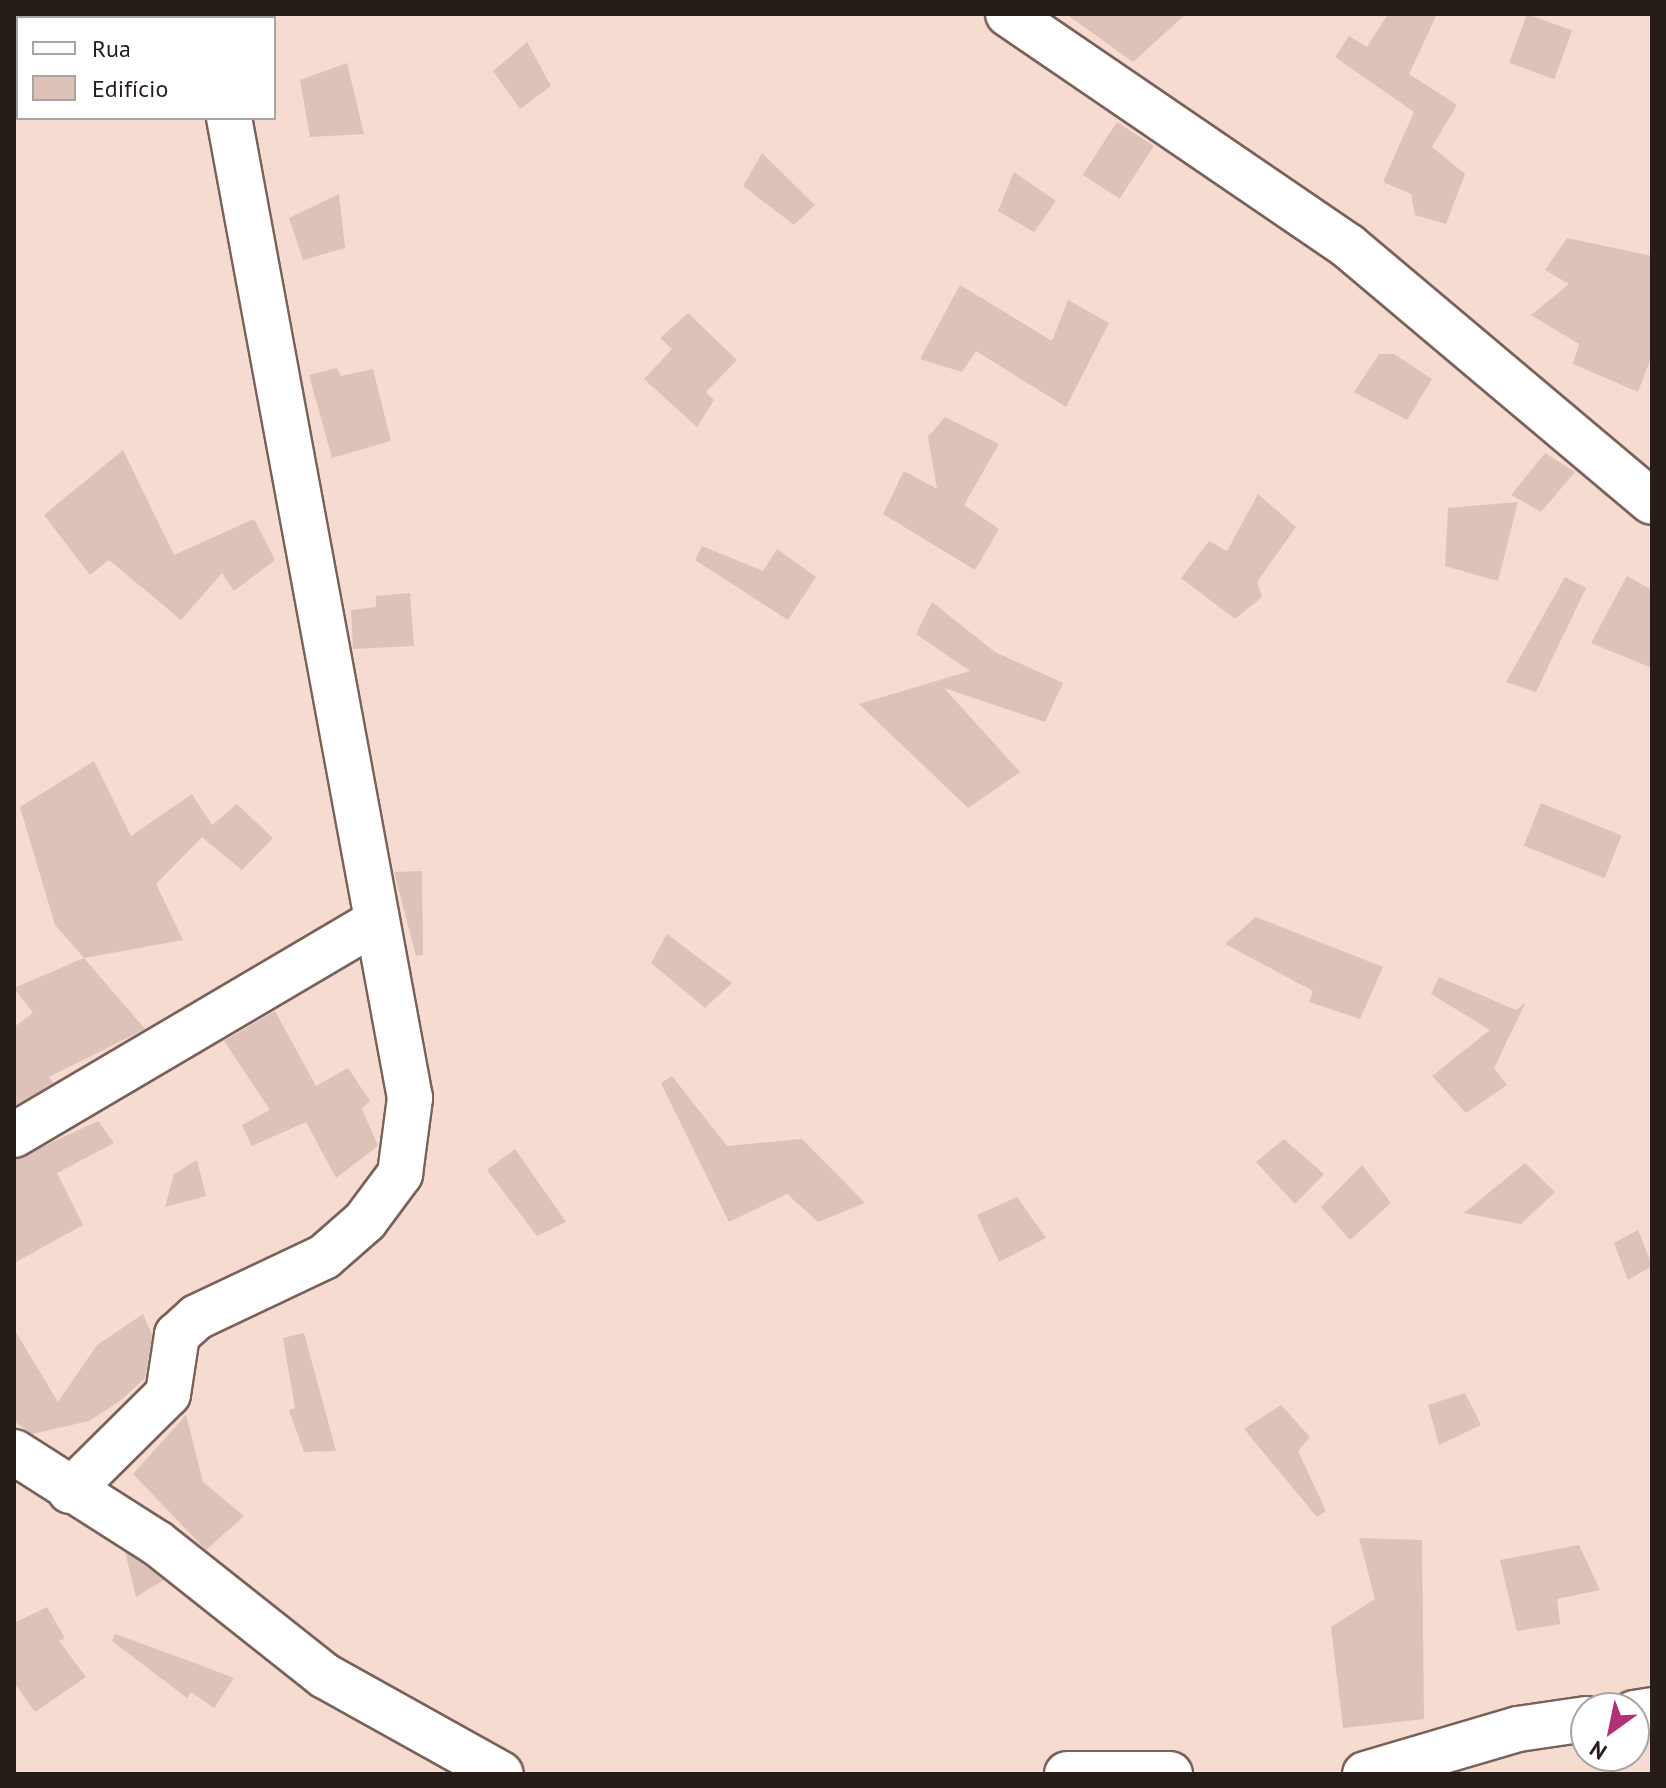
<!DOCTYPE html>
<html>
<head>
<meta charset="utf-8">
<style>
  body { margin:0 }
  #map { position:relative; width:1666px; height:1788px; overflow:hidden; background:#f6dbd1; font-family:"PT Sans",sans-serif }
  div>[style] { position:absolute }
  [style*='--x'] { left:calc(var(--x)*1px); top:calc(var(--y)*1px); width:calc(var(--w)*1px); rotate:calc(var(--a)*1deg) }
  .building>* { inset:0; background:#dcc2b8; transform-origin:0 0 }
  .roads { filter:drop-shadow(2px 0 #796259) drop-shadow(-2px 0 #796259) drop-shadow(0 2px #796259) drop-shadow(0 -2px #796259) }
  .minor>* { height:44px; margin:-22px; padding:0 22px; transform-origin:22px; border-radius:22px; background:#fff }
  span { translate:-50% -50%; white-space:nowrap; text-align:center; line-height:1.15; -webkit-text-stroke:7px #fff; paint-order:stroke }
  .frame { position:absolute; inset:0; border:16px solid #261d19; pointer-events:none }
  .legend { position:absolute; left:16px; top:16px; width:260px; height:104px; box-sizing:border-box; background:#fff; border:2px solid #a8a5a3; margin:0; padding:10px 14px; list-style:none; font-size:24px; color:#261d19 }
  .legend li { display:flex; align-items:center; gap:16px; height:40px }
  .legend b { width:40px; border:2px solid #a8a5a3 }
  .north { position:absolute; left:1570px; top:1692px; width:80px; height:80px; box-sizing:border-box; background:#fff; border:2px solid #a8a5a3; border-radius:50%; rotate:213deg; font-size:22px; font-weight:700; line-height:32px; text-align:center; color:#261d19 }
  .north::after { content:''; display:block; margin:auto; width:28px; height:36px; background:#b32f76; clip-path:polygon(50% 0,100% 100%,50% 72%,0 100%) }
</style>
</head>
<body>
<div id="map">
  <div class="building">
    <div style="clip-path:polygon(1066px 14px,1186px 14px,1133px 62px)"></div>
    <div style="clip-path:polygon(1388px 14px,1437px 14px,1409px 74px,1457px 105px,1432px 147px,1465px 174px,1446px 224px,1415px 215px,1411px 194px,1383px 182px,1414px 112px,1335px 57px,1349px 36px,1367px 47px)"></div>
    <div style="left:1527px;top:14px;width:48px;height:52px;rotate:20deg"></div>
    <div style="clip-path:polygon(527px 42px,551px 86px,520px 109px,493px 71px)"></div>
    <div style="clip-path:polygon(347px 63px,364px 134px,310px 137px,300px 80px)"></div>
    <div style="left:1117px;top:122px;width:44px;height:63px;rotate:33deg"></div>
    <div style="clip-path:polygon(762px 153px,815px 205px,794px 225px,743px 186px)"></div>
    <div style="clip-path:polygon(1014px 172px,1056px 201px,1034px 232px,998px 211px)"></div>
    <div style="clip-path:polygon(339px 194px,345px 248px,303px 260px,289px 218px)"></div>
    <div style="clip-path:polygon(1567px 238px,1652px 256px,1652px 355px,1638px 392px,1573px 364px,1579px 344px,1531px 315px,1569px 284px,1545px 270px)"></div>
    <div style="clip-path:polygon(960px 285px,1052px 341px,1068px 300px,1109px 323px,1066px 407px,976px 351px,962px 372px,920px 359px)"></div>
    <div style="clip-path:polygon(688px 313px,737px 360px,706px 392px,714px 400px,697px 427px,644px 379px,672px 349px,660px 338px)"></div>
    <div style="clip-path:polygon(1379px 354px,1394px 354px,1432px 379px,1407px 420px,1354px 392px)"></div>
    <div style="clip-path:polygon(337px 368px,341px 376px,373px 369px,391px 441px,332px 458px,309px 375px)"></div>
    <div style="clip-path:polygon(945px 417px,999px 444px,964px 505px,999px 529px,975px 570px,883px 514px,904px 471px,937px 489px,928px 437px)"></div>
    <div style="clip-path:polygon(123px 450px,174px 555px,254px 519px,275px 560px,234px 591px,222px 573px,181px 620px,109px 560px,90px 575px,44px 515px)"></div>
    <div style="clip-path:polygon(1545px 453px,1575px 472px,1541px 512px,1511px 495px)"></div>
    <div style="clip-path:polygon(1258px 494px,1296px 527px,1257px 582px,1262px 597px,1235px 619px,1181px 578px,1209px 541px,1227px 551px)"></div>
    <div style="clip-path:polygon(1518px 502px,1498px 581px,1445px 566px,1448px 508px)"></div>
    <div style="clip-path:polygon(702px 546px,763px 571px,777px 549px,816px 577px,788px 620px,695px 560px)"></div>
    <div style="clip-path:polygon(1627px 576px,1652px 590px,1652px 668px,1591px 643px)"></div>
    <div style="clip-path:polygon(1565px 577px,1586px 588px,1536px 692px,1506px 682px)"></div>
    <div style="clip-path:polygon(410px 593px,414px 646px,353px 649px,351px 610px,376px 607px,376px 596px)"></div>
    <div style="clip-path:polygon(932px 602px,995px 652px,1063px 683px,1045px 722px,944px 688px,1020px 772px,968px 808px,859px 704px,970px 671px,916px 634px)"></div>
    <div style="clip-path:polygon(94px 761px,131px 836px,192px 794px,212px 825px,237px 804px,273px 838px,242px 870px,202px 837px,156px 884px,183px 940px,84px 958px,55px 925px,20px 807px)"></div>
    <div style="left:1541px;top:803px;width:87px;height:46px;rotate:22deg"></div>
    <div style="clip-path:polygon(422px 871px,423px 955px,416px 956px,394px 872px)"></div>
    <div style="clip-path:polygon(1256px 917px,1383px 967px,1360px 1019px,1309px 1002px,1313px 991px,1225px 944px)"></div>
    <div style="clip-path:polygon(667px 934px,732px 983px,705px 1008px,651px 963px)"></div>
    <div style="clip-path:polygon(84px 958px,145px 1029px,49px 1077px,53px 1083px,14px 1106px,14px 1027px,33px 1013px,14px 988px)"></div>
    <div style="clip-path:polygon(1439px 977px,1516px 1010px,1526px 1002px,1494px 1068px,1507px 1085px,1466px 1113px,1432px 1076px,1490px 1030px,1431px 994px)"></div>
    <div style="clip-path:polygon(275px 1011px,316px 1086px,348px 1068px,370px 1101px,362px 1109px,378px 1146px,336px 1178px,306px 1122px,252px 1146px,242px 1125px,270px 1110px,224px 1041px)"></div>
    <div style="clip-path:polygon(672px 1076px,727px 1146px,802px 1139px,865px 1203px,818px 1222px,787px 1194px,729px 1222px,661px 1083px)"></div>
    <div style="clip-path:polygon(98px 1121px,114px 1143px,57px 1173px,83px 1225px,14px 1263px,14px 1160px)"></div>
    <div style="clip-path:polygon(1284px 1139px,1324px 1174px,1295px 1204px,1256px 1162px)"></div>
    <div style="clip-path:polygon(515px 1149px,566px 1222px,537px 1236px,487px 1170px)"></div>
    <div style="clip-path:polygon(197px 1160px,206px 1196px,165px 1207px,174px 1174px)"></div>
    <div style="clip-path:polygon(1525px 1163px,1555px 1192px,1521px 1224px,1464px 1213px)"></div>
    <div style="clip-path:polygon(1362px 1165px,1391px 1203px,1350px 1240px,1321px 1207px)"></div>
    <div style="clip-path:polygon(1017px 1197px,1046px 1238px,999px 1262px,977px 1215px)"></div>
    <div style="clip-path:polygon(1638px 1230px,1652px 1266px,1628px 1280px,1614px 1243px)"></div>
    <div style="clip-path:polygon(143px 1314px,152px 1335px,145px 1378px,120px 1401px,89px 1421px,32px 1434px,14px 1421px,14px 1329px,58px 1402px,97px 1345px)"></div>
    <div style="clip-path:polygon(304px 1333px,336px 1451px,304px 1452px,289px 1410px,295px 1408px,283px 1338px)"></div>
    <div style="clip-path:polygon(1465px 1393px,1481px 1425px,1439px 1445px,1428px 1405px)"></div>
    <div style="clip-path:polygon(1281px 1405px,1310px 1437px,1298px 1451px,1326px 1511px,1317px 1517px,1244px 1429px)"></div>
    <div style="clip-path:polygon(186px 1415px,203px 1482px,244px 1516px,206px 1550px,133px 1474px)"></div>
    <div style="clip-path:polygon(1359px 1538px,1422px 1540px,1424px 1719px,1343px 1728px,1331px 1627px,1375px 1599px)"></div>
    <div style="clip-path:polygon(1579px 1545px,1600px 1590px,1557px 1599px,1560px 1624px,1517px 1631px,1500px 1560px)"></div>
    <div style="clip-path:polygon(125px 1552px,142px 1563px,164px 1580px,136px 1597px)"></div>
    <div style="clip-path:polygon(47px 1607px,65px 1638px,59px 1641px,86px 1677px,35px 1712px,14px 1682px,14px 1623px)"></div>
    <div style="clip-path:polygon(115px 1634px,192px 1662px,234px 1678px,214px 1708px,191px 1692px,187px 1698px,112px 1641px)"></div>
  </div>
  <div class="roads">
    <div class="minor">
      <div style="--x:211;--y:14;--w:4;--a:90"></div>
      <div style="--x:1008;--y:14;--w:412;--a:34.3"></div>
      <div style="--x:1348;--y:246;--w:397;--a:40.1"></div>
      <div style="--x:14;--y:1135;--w:420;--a:-30.5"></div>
      <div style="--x:14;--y:1452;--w:169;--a:32.5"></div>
      <div style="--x:157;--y:1543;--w:214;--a:38.4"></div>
      <div style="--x:325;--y:1676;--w:201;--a:29.1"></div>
      <div style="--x:70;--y:1491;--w:138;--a:-44.7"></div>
      <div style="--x:168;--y:1394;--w:60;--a:-81.3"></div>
      <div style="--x:177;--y:1335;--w:27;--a:-42"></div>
      <div style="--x:197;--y:1317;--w:140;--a:-25.3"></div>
      <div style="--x:324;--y:1257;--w:55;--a:-41.3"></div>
      <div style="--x:365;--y:1221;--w:59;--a:-53.3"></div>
      <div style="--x:400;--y:1174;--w:77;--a:-82.5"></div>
      <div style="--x:410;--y:1098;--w:997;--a:-100.46"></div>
      <div style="--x:1634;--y:1713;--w:18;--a:-9"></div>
      <div style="--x:1067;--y:1774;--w:103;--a:0"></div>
      <div style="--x:1365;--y:1774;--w:159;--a:-16.4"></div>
      <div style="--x:1518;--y:1729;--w:69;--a:-8.4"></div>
    </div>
  </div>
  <div class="frame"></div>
  <ul class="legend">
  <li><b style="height:10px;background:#fff"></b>Rua</li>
  <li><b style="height:22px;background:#dcc2b8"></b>Edifício</li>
  </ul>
  <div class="north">N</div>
</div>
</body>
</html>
